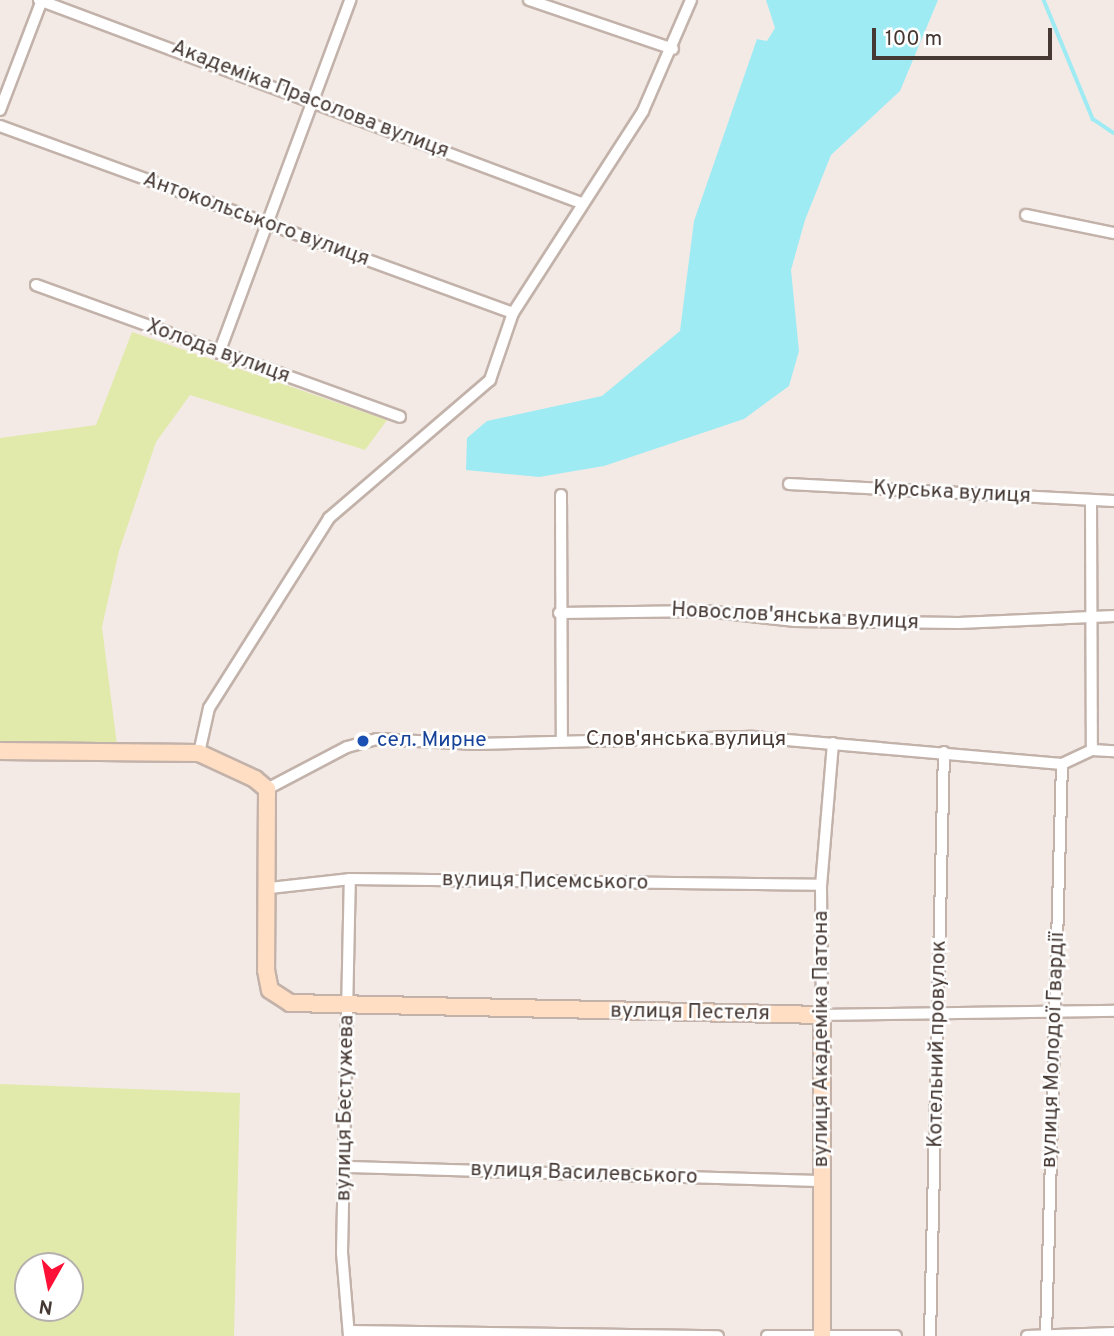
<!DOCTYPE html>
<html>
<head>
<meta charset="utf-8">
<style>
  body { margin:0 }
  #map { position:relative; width:1114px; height:1336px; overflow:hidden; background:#f3eae5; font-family:Overpass,sans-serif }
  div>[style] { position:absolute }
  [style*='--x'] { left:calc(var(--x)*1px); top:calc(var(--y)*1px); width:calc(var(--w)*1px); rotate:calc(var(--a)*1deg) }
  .green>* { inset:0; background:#e1eaab }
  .water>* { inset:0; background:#9eebf4 }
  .stream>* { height:3.5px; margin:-1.75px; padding:0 1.75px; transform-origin:1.75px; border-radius:1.75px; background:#9eebf4 }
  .roads { filter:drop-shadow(2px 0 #c2b2aa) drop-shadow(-2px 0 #c2b2aa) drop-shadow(0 2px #c2b2aa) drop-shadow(0 -2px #c2b2aa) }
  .street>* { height:10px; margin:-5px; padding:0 5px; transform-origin:5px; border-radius:5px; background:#fff }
  .secondary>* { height:16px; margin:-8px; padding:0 8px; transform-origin:8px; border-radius:8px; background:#ffdec3 }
  .dots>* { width:19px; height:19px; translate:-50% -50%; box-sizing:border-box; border:4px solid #fff; border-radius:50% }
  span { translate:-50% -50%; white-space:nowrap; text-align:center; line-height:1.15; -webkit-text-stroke:5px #fff; paint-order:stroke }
  .street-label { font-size:21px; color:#463934 }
  .transit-label { font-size:21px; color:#164399 }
  .left { translate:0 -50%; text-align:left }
  .north { position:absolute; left:14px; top:1252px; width:70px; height:70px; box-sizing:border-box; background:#fff; border:2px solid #b5b0ae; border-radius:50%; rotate:189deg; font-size:19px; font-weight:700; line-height:28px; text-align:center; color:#463934 }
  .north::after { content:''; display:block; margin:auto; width:24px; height:32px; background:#ff1036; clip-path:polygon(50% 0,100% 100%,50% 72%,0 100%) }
  .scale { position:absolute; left:872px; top:28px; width:180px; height:32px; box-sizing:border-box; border:4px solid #463934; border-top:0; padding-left:9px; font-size:21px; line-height:24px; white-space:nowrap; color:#463934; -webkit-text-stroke:5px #fff; paint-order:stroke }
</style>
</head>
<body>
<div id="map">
  <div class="green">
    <div style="clip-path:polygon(132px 332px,387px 420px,365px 450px,190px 395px,156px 442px,119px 551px,102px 627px,117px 745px,0 744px,0 438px,96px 425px)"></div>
    <div style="clip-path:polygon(evenodd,0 1084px,240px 1093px,234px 1336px,0 1336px,0 1084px,70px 1266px,70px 1308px,28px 1308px,28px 1266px,70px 1266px)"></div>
  </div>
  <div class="water">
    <div style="clip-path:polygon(766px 0,938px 0,900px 91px,831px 155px,805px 220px,791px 270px,799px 351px,789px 386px,744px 419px,604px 466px,539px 477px,466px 470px,467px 438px,487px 421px,602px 396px,680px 331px,694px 221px,757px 39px,767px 41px,775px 28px)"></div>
  </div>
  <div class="stream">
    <div style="--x:1044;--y:0;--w:129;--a:67.6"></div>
    <div style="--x:1093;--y:119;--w:25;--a:34"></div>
  </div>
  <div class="roads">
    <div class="street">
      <div style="--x:39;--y:0;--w:579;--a:20.53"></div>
      <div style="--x:529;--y:0;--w:152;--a:18.8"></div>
      <div style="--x:0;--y:110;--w:118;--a:-69.1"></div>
      <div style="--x:0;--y:126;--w:546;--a:20.03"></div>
      <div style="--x:1026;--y:215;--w:90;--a:11.6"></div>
      <div style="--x:36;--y:285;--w:387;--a:19.9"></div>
      <div style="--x:219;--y:353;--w:377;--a:-69.6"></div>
      <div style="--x:789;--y:484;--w:325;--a:3"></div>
      <div style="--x:561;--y:495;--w:246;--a:89.8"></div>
      <div style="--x:1091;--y:500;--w:250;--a:89.8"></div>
      <div style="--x:559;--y:613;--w:146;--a:-0.8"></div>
      <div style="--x:705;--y:611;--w:91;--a:6.3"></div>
      <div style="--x:795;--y:621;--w:164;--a:0.7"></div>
      <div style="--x:959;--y:623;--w:155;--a:-2.6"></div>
      <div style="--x:833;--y:743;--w:143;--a:94.8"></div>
      <div style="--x:821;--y:885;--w:130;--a:89.6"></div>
      <div style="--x:822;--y:1015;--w:292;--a:-0.8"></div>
      <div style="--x:199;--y:753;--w:46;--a:-77.5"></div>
      <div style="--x:209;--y:708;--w:225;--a:-57.7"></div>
      <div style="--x:329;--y:518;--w:212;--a:-40.6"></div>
      <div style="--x:490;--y:380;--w:71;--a:-71.1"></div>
      <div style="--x:513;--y:313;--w:240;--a:-57.2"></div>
      <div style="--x:643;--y:111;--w:121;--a:-66.6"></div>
      <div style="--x:267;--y:789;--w:90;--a:-27.7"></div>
      <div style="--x:347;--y:747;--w:31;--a:-15"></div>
      <div style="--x:377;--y:739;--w:100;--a:2.9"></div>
      <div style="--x:477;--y:744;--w:276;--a:-1.5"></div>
      <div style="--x:753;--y:737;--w:310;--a:5"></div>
      <div style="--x:1062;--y:764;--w:33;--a:-25"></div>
      <div style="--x:1092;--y:750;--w:22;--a:3"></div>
      <div style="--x:270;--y:888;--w:81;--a:-6.4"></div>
      <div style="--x:350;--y:879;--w:471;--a:0.7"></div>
      <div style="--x:346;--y:1167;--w:476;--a:1.7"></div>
      <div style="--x:350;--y:1331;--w:368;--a:0.8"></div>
      <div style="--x:349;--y:1336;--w:83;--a:-94.8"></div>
      <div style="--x:342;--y:1253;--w:374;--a:-88.8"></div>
      <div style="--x:767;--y:1336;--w:129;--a:0"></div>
      <div style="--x:930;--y:1336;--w:584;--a:-88.63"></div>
      <div style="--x:1027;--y:1336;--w:87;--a:-2"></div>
      <div style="--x:1046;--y:1336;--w:572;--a:-88.4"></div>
    </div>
    <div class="secondary">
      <div style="--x:0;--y:751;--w:199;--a:0.6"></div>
      <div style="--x:199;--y:753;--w:62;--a:24.9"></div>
      <div style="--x:255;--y:779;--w:16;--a:40"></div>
      <div style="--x:267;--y:789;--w:181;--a:90.3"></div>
      <div style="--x:266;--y:970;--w:20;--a:79"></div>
      <div style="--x:270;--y:990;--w:24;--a:33"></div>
      <div style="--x:290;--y:1003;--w:532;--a:1.29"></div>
      <div style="--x:822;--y:1015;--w:321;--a:90"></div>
    </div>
  </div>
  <div class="dots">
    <div style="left:363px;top:741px;background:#1a4fb4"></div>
  </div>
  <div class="street-label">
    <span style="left:310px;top:100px;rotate:21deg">Академіка Прасолова вулиця</span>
    <span style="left:256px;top:220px;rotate:20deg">Антокольського вулиця</span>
    <span style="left:218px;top:352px;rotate:20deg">Холода вулиця</span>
    <span style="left:952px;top:493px;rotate:3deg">Курська вулиця</span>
    <span style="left:795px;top:617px;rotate:3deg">Новослов'янська вулиця</span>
    <span style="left:686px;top:740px">Слов'янська вулиця</span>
    <span style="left:545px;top:882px;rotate:1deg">вулиця Писемського</span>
    <span style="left:690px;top:1013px;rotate:1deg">вулиця Пестеля</span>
    <span style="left:822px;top:1039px;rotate:-90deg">вулиця Академіка Патона</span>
    <span style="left:938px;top:1044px;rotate:-89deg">Котельний провулок</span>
    <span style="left:1054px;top:1050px;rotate:-88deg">вулиця Молодої Гвардії</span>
    <span style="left:346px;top:1108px;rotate:-89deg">вулиця Бестужева</span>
    <span style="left:584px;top:1174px;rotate:2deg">вулиця Василевського</span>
  </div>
  <div class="transit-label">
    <span class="left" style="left:377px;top:741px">сел. Мирне</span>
  </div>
  <div class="north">N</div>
  <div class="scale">100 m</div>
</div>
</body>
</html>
